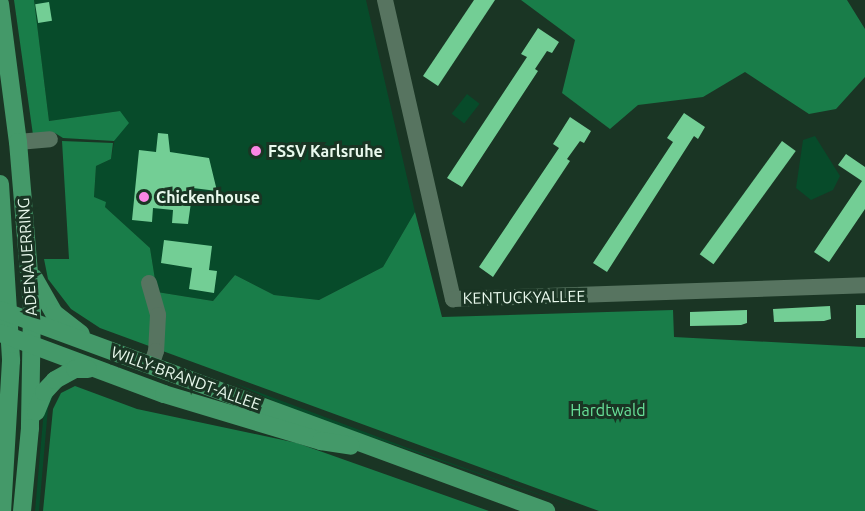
<!DOCTYPE html>
<html>
<head>
<meta charset="utf-8">
<style>
  body { margin:0 }
  #map { position:relative; width:865px; height:511px; overflow:hidden; background:#1a3524; font-family:Ubuntu,sans-serif }
  div>[style] { position:absolute }
  [style*='--x'] { left:calc(var(--x)*1px); top:calc(var(--y)*1px); width:calc(var(--w)*1px); rotate:calc(var(--a)*1deg) }
  .green>* { inset:0; background:#074b2a; transform-origin:0 0 }
  .forest>* { inset:0; background:#197d49 }
  .building>* { inset:0; background:#73ce95; transform-origin:0 0 }
  .minor>* { height:16px; margin:-8px; padding:0 8px; transform-origin:8px; border-radius:8px; background:#577460 }
  .major>* { height:18px; margin:-9px; padding:0 9px; transform-origin:9px; border-radius:9px; background:#449969 }
  .dots>* { width:16px; height:16px; translate:-50% -50%; box-sizing:border-box; border:3px solid #1a3524; border-radius:50% }
  span { translate:-50% -50%; white-space:nowrap; text-align:center; line-height:1.15; -webkit-text-stroke:6px #1a3524; paint-order:stroke }
  .poi-label { font-size:16px; color:#e9f9ed; font-weight:700 }
  .left { translate:0 -50%; text-align:left }
  .street-label { font-size:16px; color:#e9f9ed }
  .park-label { font-size:16px; color:#69e199 }
</style>
</head>
<body>
<div id="map">
  <div class="green">
    <div style="clip-path:polygon(34px 0,366px 0,415px 212px,383px 267px,319px 300px,274px 295px,235px 275px,213px 301px,157px 292px,150px 248px,94px 197px,96px 166px,111px 159px,120px 111px,49px 121px)"></div>
    <div style="left:467px;top:94px;width:16px;height:25px;rotate:38deg"></div>
    <div style="clip-path:polygon(815px 136px,840px 176px,833px 190px,811px 200px,796px 188px,803px 140px)"></div>
    <div style="clip-path:polygon(234px 383px,405px 447px,587px 511px,298px 412px)"></div>
    <div style="clip-path:polygon(55px 391px,48px 408px,39px 511px,35px 511px,44px 409px)"></div>
  </div>
  <div class="forest">
    <div style="clip-path:polygon(14px 0,34px 0,49px 121px,120px 111px,129px 123px,114px 141px,63px 138px,55px 133px,33px 135px)"></div>
    <div style="clip-path:polygon(521px 0,847px 0,865px 29px,865px 77px,836px 109px,809px 114px,745px 72px,703px 97px,638px 105px,610px 129px,562px 93px,575px 40px)"></div>
    <div style="clip-path:polygon(62px 141px,113px 143px,111px 159px,96px 166px,94px 197px,106px 202px,105px 207px,150px 248px,157px 292px,213px 301px,235px 275px,274px 295px,319px 300px,383px 267px,415px 212px,442px 317px,673px 310px,674px 337px,865px 347px,865px 511px,599px 511px,100px 328px,71px 309px,48px 279px,44px 259px,69px 259px)"></div>
    <div style="clip-path:polygon(75px 386px,137px 409px,297px 443px,489px 511px,43px 511px,53px 409px,61px 393px)"></div>
  </div>
  <div class="building">
    <div style="clip-path:polygon(474px 0,495px 0,438px 86px,423px 76px)"></div>
    <div style="left:49px;top:2px;width:19px;height:14px;rotate:81deg"></div>
    <div style="clip-path:polygon(538px 28px,559px 42px,552px 53px,547px 51px,535px 69px,538px 71px,462px 187px,447px 178px,527px 57px,521px 54px)"></div>
    <div style="clip-path:polygon(684px 113px,705px 127px,698px 139px,694px 136px,607px 272px,593px 263px,673px 142px,667px 138px)"></div>
    <div style="clip-path:polygon(570px 117px,591px 131px,584px 143px,580px 141px,567px 159px,570px 161px,493px 277px,479px 267px,559px 148px,553px 144px)"></div>
    <div style="clip-path:polygon(158px 133px,168px 134px,170px 152px,209px 158px,217px 191px,193px 188px,188px 224px,172px 223px,173px 210px,153px 208px,152px 222px,132px 220px,139px 150px,156px 152px)"></div>
    <div style="left:782px;top:141px;width:17px;height:140px;rotate:36deg"></div>
    <div style="clip-path:polygon(846px 154px,865px 167px,865px 209px,829px 262px,814px 252px,862px 181px,838px 165px)"></div>
    <div style="clip-path:polygon(164px 240px,212px 246px,209px 270px,217px 271px,214px 293px,189px 289px,192px 268px,161px 263px)"></div>
    <div style="left:856px;top:305px;width:9px;height:33px"></div>
    <div style="clip-path:polygon(830px 306px,831px 319px,824px 321px,774px 322px,773px 309px)"></div>
    <div style="clip-path:polygon(747px 310px,747px 323px,741px 325px,690px 326px,690px 312px)"></div>
  </div>
  <div class="minor">
    <div style="--x:385;--y:0;--w:307;--a:77.2"></div>
    <div style="--x:453;--y:299;--w:412;--a:-1.9"></div>
    <div style="--x:18;--y:142;--w:32;--a:-5"></div>
    <div style="--x:149;--y:283;--w:33;--a:74"></div>
    <div style="--x:158;--y:315;--w:36;--a:93"></div>
    <div style="--x:156;--y:351;--w:16;--a:108"></div>
  </div>
  <div class="major">
    <div style="--x:0;--y:4;--w:139;--a:82.6"></div>
    <div style="--x:18;--y:142;--w:168;--a:85.2"></div>
    <div style="--x:32;--y:309;--w:119;--a:91"></div>
    <div style="--x:30;--y:428;--w:83;--a:95.5"></div>
    <div style="--x:0;--y:184;--w:177;--a:86.4"></div>
    <div style="--x:11;--y:361;--w:150;--a:93.4"></div>
    <div style="--x:34;--y:278;--w:40;--a:60.3"></div>
    <div style="--x:54;--y:313;--w:34;--a:38"></div>
    <div style="--x:0;--y:310;--w:582;--a:20.21"></div>
    <div style="--x:0;--y:333;--w:175;--a:20.4"></div>
    <div style="--x:164;--y:394;--w:164;--a:16.7"></div>
    <div style="--x:321;--y:441;--w:30;--a:9"></div>
    <div style="--x:36;--y:412;--w:22;--a:-68"></div>
    <div style="--x:44;--y:392;--w:16;--a:-47"></div>
    <div style="--x:55;--y:380;--w:23;--a:-29"></div>
    <div style="--x:75;--y:369;--w:13;--a:0"></div>
  </div>
  <div class="dots">
    <div style="left:256px;top:151px;background:#fb86e5"></div>
    <div style="left:144px;top:197px;background:#fb86e5"></div>
  </div>
  <div class="poi-label">
    <span class="left" style="left:268px;top:151px">FSSV Karlsruhe</span>
    <span class="left" style="left:156px;top:197px">Chickenhouse</span>
  </div>
  <div class="street-label">
    <span style="left:27px;top:257px;rotate:-94deg">ADENAUERRING</span>
    <span style="left:524px;top:297px;rotate:-1deg">KENTUCKYALLEE</span>
    <span style="left:186px;top:378px;rotate:20deg">WILLY-BRANDT-ALLEE</span>
  </div>
  <div class="park-label">
    <span style="left:608px;top:410px">Hardtwald</span>
  </div>
</div>
</body>
</html>
